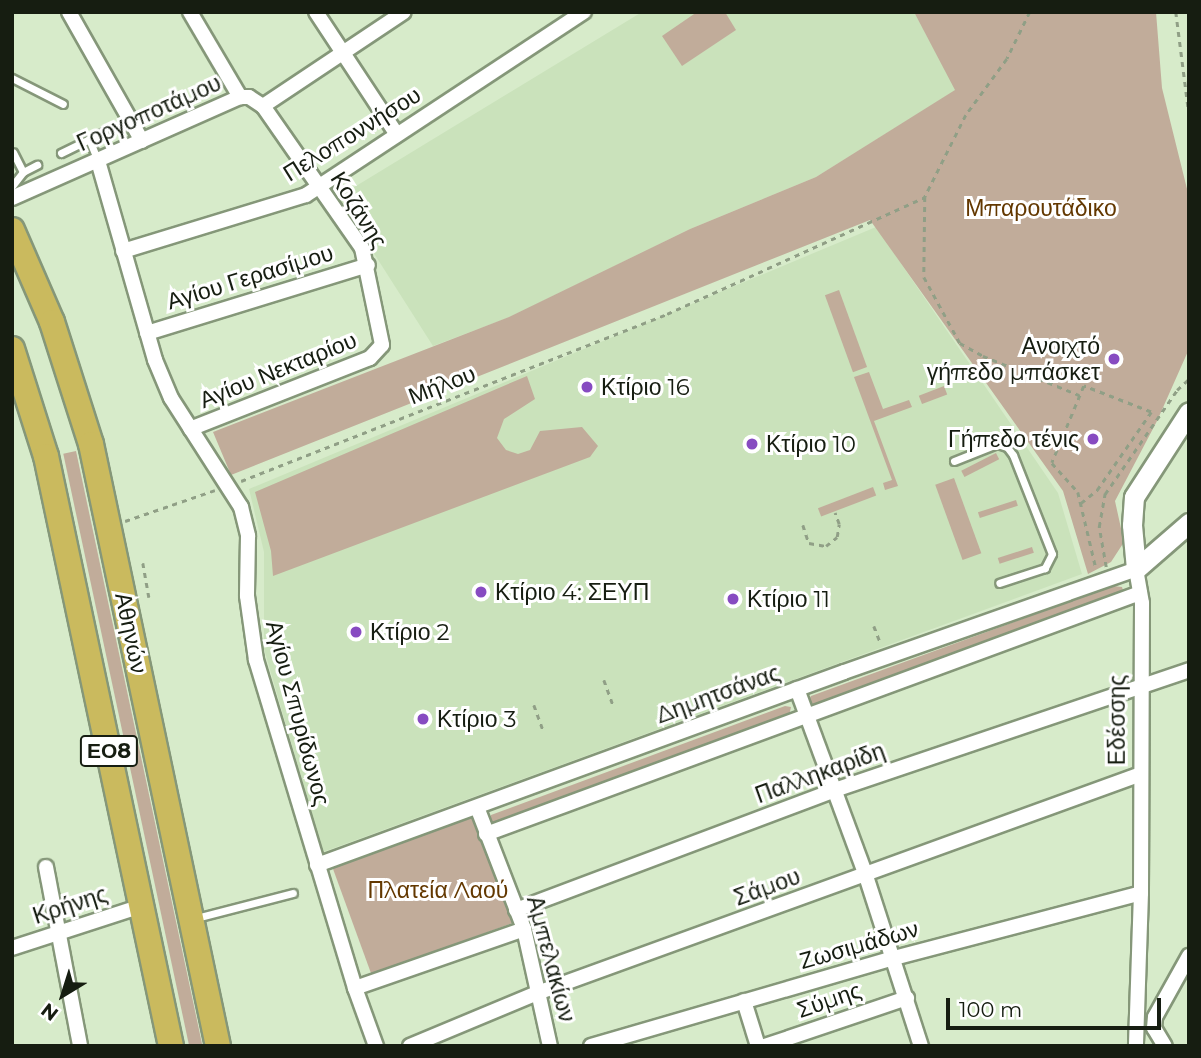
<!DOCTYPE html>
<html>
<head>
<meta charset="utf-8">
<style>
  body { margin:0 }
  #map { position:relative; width:1201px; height:1058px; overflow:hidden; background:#d7ebca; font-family:Montserrat,sans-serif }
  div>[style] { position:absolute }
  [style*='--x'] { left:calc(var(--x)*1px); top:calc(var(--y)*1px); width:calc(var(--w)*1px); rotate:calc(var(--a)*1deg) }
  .built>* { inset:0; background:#cae2bb }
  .green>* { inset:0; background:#c1ac9a; transform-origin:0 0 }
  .path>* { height:2.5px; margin-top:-1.25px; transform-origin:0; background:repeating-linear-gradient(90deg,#909f86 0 5px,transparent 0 10px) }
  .roads { filter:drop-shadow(2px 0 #859779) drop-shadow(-2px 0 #859779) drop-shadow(0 2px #859779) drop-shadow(0 -2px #859779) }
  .service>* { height:7px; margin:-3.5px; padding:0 3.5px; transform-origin:3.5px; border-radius:3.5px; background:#fff }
  .minor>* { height:14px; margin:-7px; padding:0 7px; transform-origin:7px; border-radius:7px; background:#fff }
  .tertiary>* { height:19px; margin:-9.5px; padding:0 9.5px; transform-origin:9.5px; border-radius:9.5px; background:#fff }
  .trunk>* { height:24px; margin:-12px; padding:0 12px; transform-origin:12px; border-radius:12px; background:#caba5e }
  .dots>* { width:19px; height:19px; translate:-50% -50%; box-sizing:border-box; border:4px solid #fff; border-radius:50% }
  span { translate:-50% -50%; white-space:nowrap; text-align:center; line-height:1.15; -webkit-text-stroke:6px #fff; paint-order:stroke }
  .shield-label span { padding:2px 5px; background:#fff; border:2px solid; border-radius:5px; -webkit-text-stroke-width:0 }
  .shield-label { font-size:21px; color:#161d11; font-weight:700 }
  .street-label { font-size:23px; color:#161d11 }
  .park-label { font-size:23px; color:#633800 }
  .poi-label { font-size:23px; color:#161d11 }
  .right { translate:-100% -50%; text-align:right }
  .left { translate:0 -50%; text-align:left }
  .frame { position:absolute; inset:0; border:14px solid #161d11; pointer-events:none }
  .north { position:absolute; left:28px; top:960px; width:70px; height:70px; -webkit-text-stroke:5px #fff; paint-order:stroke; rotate:218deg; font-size:19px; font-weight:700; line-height:28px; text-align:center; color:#161d11 }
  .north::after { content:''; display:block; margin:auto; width:24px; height:32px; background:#161d11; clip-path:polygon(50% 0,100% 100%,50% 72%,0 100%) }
  .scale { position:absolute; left:946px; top:998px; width:215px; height:32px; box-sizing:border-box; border:4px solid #161d11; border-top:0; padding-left:9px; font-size:21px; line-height:24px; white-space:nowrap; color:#161d11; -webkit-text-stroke:5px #fff; paint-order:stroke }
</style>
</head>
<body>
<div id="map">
  <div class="built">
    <div style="clip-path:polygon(642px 12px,914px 12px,956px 90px,816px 177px,690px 229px,510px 317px,433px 346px,338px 197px)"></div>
    <div style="clip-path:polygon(876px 227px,1058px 493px,1082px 574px,323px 852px,264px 649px,264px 552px,249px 489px)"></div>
  </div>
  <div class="green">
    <div style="clip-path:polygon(697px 12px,725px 12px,736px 30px,682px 66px,662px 36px)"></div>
    <div style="clip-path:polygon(914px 12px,1156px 12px,1162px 88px,1189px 197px,1189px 349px,1157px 421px,1115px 501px,1124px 542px,1111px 562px,1088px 574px,1063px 491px,870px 220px,231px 475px,213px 432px,509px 317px,690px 229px,816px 177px,955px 90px)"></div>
    <div style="left:839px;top:290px;width:82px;height:15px;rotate:70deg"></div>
    <div style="clip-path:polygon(869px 372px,883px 409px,909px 400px,912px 407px,874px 421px,898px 486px,885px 490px,883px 483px,892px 480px,854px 377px)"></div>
    <div style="clip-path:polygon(527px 376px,535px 399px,504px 419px,497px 438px,506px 450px,518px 454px,530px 450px,540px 431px,582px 427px,598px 446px,590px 457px,273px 576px,271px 551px,255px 492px)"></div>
    <div style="left:944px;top:386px;width:9px;height:27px;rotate:69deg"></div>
    <div style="left:76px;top:451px;width:608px;height:13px;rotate:78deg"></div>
    <div style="left:996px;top:453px;width:7px;height:39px;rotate:63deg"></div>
    <div style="left:954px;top:478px;width:80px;height:20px;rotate:70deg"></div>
    <div style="left:873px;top:487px;width:9px;height:59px;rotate:69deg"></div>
    <div style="left:1016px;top:500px;width:6px;height:40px;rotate:72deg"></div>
    <div style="left:1032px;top:547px;width:6px;height:36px;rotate:72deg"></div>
    <div style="clip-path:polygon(1113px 586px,1122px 587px,1124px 594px,815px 707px,810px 706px,808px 701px,811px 696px)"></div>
    <div style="clip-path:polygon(785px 706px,791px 707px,789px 716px,494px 824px,489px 822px,491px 815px)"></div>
    <div style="left:473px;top:815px;width:115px;height:150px;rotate:70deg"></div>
  </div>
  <div class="path">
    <div style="--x:1030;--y:12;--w:52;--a:116.1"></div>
    <div style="--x:1007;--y:59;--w:69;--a:126.2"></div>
    <div style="--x:966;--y:115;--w:92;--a:116.6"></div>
    <div style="--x:925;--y:197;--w:80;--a:90.7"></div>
    <div style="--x:924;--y:277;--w:75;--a:61.4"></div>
    <div style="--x:960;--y:343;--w:26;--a:29"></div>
    <div style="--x:983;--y:356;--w:104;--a:22.1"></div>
    <div style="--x:1176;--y:12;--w:102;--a:82.7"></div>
    <div style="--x:241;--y:481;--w:458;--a:-21.4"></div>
    <div style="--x:667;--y:314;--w:283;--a:-24.4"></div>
    <div style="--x:1081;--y:503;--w:21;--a:-39"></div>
    <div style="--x:1097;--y:490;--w:95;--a:-55.3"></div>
    <div style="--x:1151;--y:412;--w:72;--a:-158.8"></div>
    <div style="--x:1084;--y:386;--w:83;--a:112.6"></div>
    <div style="--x:1052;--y:463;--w:39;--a:48"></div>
    <div style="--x:1078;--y:492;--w:78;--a:76.7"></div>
    <div style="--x:125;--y:521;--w:95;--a:-19"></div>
    <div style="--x:803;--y:525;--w:19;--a:72"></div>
    <div style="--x:809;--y:543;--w:17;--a:10"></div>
    <div style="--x:826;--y:546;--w:14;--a:-39"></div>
    <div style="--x:837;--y:537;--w:13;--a:-81"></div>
    <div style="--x:839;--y:524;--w:12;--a:-110"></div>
    <div style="--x:143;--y:563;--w:35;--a:80"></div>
    <div style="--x:1106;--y:567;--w:41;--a:-99.9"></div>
    <div style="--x:1099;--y:527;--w:34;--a:-80"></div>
    <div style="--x:1105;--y:494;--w:126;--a:-55.3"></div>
    <div style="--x:1177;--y:390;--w:16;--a:-43"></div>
    <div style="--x:874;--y:626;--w:19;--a:69"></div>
    <div style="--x:604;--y:680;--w:29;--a:70"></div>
    <div style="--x:534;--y:705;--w:29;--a:70"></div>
  </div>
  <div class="roads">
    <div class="service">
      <div style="--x:12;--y:78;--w:57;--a:27"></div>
      <div style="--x:89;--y:139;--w:24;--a:68"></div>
      <div style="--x:61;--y:153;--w:48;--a:-26"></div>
      <div style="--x:23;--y:172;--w:16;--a:-27"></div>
      <div style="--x:12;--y:186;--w:18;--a:-52"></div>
      <div style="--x:23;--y:172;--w:22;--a:-117"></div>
      <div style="--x:954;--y:461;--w:46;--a:-21.6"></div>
      <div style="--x:997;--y:444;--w:10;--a:17"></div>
      <div style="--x:1007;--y:447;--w:10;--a:53"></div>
      <div style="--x:1013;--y:455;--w:106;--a:68.5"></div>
      <div style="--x:1052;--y:554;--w:16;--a:117"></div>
      <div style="--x:1045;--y:568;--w:48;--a:161.9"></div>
      <div style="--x:196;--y:918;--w:100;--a:-14.5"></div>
    </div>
    <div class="minor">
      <div style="--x:69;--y:12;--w:148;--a:60.5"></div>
      <div style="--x:190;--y:12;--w:99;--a:59.5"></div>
      <div style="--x:316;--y:12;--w:147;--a:56.6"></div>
      <div style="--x:263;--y:106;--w:169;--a:-33.7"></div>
      <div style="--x:98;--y:161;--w:207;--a:74"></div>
      <div style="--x:155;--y:360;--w:41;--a:67.2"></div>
      <div style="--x:171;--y:398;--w:130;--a:57.3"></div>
      <div style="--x:241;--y:507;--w:30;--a:76"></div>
      <div style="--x:248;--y:536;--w:60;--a:91"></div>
      <div style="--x:247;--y:596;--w:65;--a:82"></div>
      <div style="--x:256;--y:660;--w:343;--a:73.2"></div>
      <div style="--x:355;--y:988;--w:62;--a:70.1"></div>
      <div style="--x:12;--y:198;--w:249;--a:-23.9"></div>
      <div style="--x:240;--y:97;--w:9;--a:0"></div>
      <div style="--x:249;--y:97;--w:17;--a:33"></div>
      <div style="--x:263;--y:106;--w:173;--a:55.1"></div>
      <div style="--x:362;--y:248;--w:99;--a:78.3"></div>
      <div style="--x:382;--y:345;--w:18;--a:133"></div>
      <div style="--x:370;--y:358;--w:193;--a:158.5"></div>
      <div style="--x:123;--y:251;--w:191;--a:-17"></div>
      <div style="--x:306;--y:195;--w:333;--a:-33.4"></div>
      <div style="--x:147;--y:333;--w:231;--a:-17.1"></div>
      <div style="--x:797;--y:689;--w:199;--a:69.7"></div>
      <div style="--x:866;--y:876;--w:179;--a:72.1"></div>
      <div style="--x:477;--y:807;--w:131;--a:68.9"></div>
      <div style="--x:524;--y:929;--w:120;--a:77.5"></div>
      <div style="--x:486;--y:834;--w:697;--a:-20.23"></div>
      <div style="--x:317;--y:865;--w:561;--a:-20.11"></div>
      <div style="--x:844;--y:672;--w:310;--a:-19.4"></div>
      <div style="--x:1136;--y:569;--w:35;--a:80"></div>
      <div style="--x:1142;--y:603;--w:290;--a:90.2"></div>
      <div style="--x:1141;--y:893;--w:153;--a:91.9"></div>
      <div style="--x:46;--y:867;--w:182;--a:79.2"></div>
      <div style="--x:516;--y:910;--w:341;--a:-20.6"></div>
      <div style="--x:835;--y:790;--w:374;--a:-18.7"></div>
      <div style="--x:12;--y:948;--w:136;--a:-18"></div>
      <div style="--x:355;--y:988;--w:179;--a:-19.2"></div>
      <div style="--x:744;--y:1001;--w:47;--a:72.7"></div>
      <div style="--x:1154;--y:1028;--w:11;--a:-85"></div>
      <div style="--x:1155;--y:1017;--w:70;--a:-60.9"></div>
      <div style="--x:1154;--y:1028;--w:21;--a:59"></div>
      <div style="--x:410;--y:1046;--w:141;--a:-22.6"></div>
      <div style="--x:540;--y:992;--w:639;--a:-19.94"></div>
      <div style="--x:591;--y:1046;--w:316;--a:-16.2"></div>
      <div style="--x:894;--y:958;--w:255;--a:-14.7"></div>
      <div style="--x:765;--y:1046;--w:150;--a:-18.7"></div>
    </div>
    <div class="tertiary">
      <div style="--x:1136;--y:569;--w:44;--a:-95.2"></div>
      <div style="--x:1132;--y:525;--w:28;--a:-86"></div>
      <div style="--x:1134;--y:497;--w:101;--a:-57.1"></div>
      <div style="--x:1136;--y:569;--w:70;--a:-41"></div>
    </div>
    <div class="trunk">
      <div style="--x:12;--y:230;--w:100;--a:66.5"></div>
      <div style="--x:52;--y:322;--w:128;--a:72.3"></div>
      <div style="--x:91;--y:444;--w:615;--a:78.09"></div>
      <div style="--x:12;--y:349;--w:112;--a:72.4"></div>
      <div style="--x:46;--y:456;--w:603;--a:78.04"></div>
    </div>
  </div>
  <div class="dots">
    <div style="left:1114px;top:359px;background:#874bc1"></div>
    <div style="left:587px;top:387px;background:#874bc1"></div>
    <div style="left:1093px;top:439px;background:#874bc1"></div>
    <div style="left:752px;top:444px;background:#874bc1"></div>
    <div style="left:481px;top:592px;background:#874bc1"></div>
    <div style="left:733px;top:599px;background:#874bc1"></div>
    <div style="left:356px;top:632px;background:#874bc1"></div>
    <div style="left:423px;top:719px;background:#874bc1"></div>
  </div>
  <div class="shield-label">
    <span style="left:109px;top:751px">ΕΟ8</span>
  </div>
  <div class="street-label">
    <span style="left:149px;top:113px;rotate:-24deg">Γοργοποτάμου</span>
    <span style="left:352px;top:134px;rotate:-32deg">Πελοποννήσου</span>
    <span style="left:359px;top:210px;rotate:58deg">Κοζάνης</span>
    <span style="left:250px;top:277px;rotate:-17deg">Αγίου Γερασίμου</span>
    <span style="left:278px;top:370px;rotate:-22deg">Αγίου Νεκταρίου</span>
    <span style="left:442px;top:385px;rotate:-21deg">Μήλου</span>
    <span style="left:131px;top:633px;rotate:78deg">Αθηνών</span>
    <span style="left:718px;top:694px;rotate:-20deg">Δημητσάνας</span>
    <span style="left:298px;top:713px;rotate:75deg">Αγίου Σπυρίδωνος</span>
    <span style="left:1117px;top:720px;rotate:-90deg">Εδέσσης</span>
    <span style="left:820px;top:773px;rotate:-20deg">Παλληκαρίδη</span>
    <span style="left:767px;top:887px;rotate:-20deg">Σάμου</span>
    <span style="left:70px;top:905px;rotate:-18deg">Κρήνης</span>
    <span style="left:859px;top:945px;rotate:-16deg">Ζωσιμάδων</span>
    <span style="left:551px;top:959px;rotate:75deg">Αμπελακίων</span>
    <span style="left:829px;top:1000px;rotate:-19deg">Σύμης</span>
  </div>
  <div class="park-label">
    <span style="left:1041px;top:208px">Μπαρουτάδικο</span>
    <span style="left:438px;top:890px">Πλατεία Λαού</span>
  </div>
  <div class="poi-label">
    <span class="right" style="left:1100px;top:359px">Ανοιχτό<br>γήπεδο μπάσκετ</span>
    <span class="left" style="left:601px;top:387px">Κτίριο 16</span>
    <span class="right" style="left:1079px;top:439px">Γήπεδο τένις</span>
    <span class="left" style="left:766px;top:444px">Κτίριο 10</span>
    <span class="left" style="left:495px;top:592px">Κτίριο 4: ΣΕΥΠ</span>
    <span class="left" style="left:747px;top:599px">Κτίριο 11</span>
    <span class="left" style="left:370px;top:632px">Κτίριο 2</span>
    <span class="left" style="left:437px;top:719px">Κτίριο 3</span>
  </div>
  <div class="frame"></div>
  <div class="north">N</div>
  <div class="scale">100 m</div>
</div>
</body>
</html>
